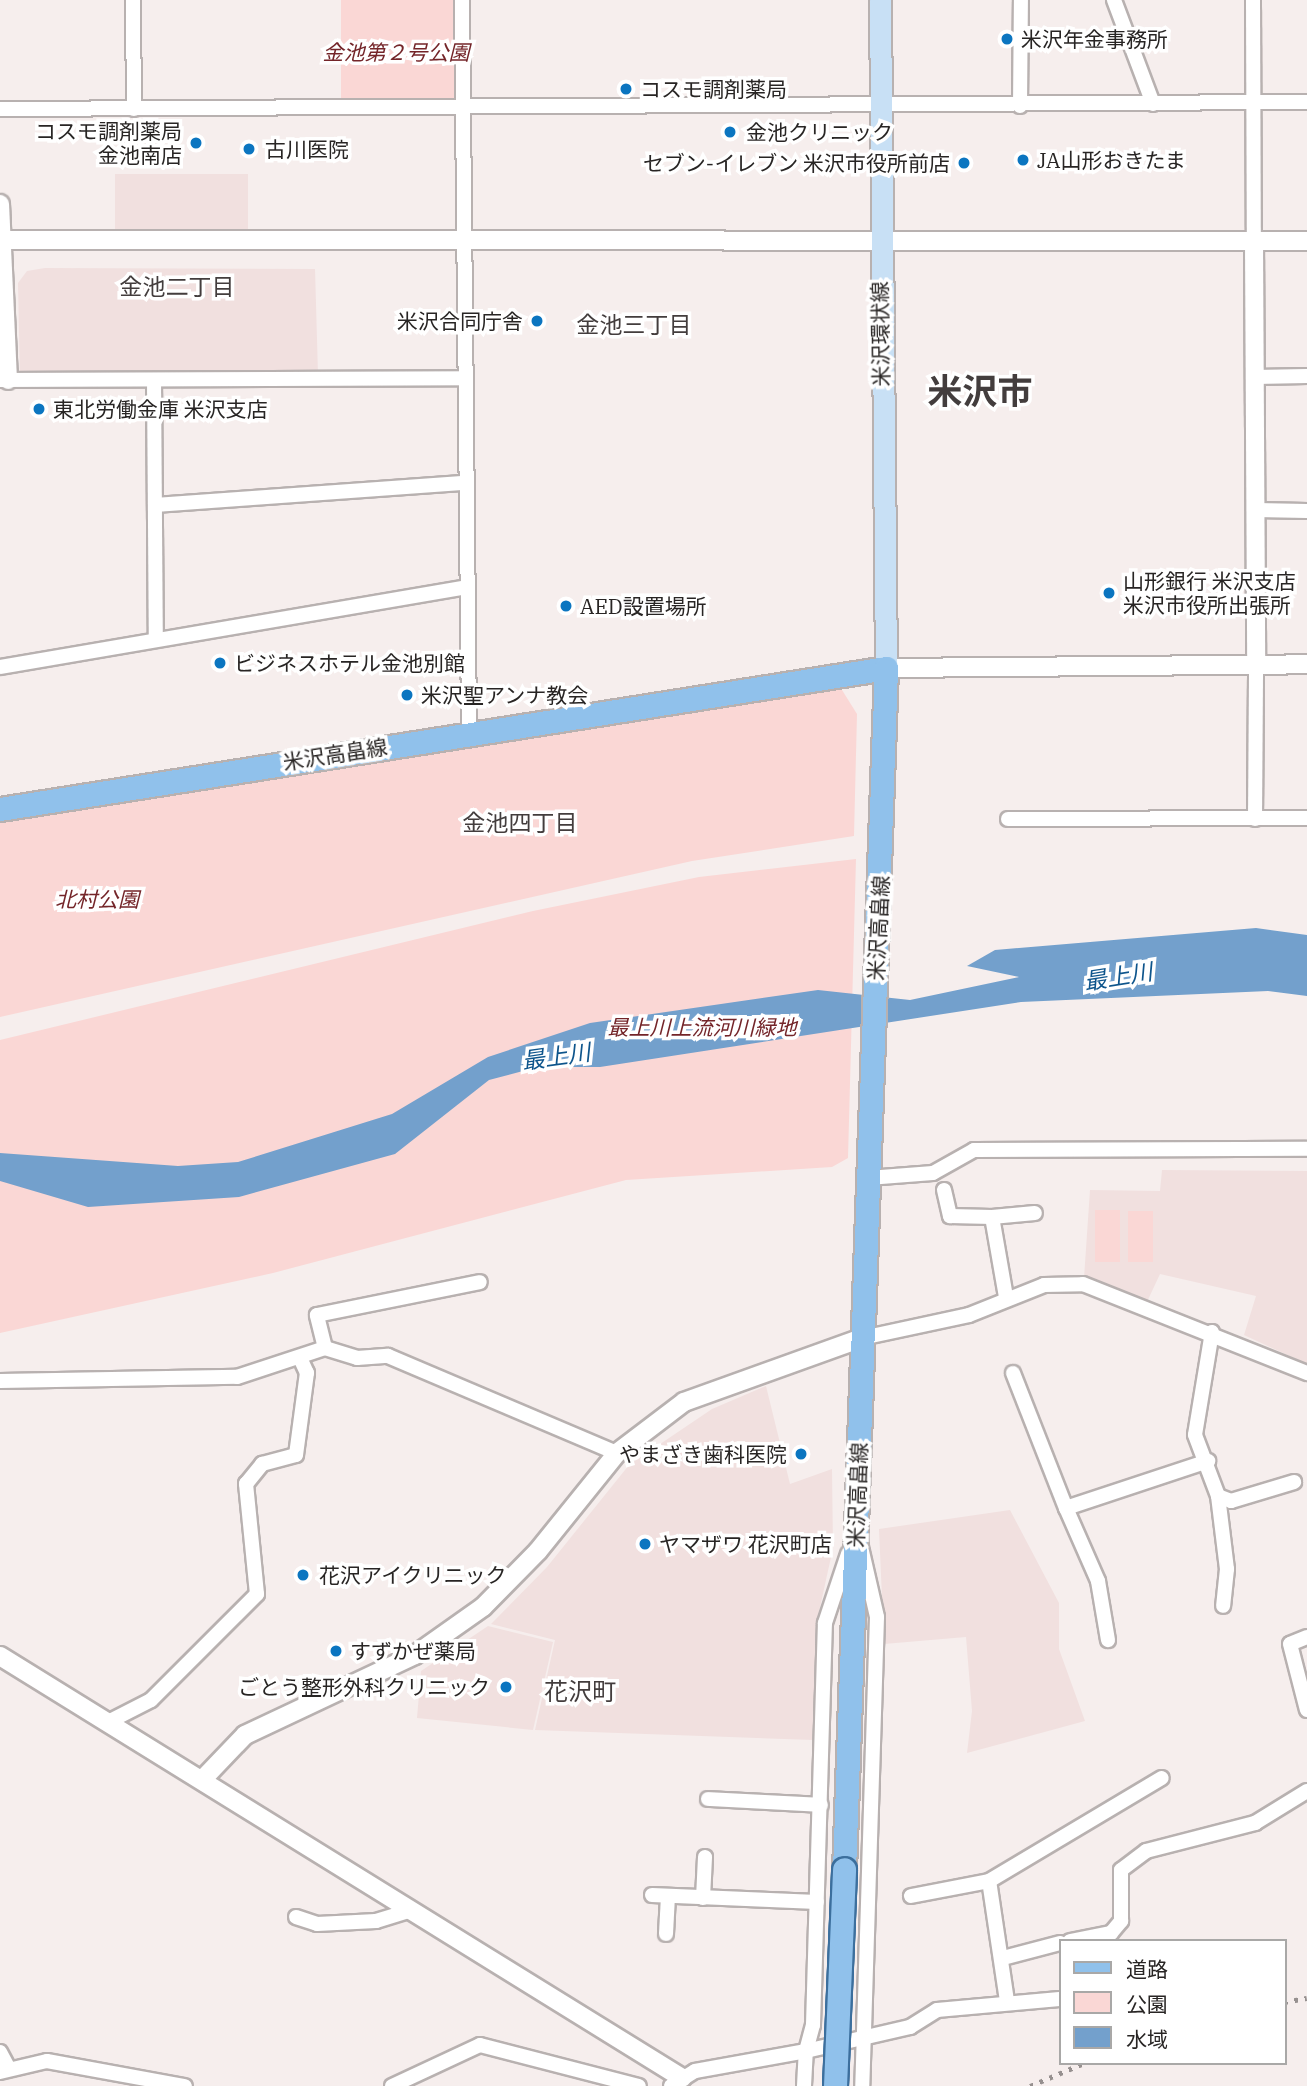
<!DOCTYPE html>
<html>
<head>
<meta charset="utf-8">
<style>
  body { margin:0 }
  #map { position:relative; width:1307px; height:2086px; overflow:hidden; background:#f6eeed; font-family:"IBM Plex Serif","Noto Sans JP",serif }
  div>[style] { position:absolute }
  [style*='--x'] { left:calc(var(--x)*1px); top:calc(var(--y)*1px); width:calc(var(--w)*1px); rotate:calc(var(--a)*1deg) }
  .built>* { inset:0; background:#f1e0df; transform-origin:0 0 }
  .green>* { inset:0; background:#fad7d5; transform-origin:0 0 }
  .water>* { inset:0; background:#73a0cc }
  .roads { filter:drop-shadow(2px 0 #b8b1b0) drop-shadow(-2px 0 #b8b1b0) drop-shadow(0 2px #b8b1b0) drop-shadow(0 -2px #b8b1b0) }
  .minor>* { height:14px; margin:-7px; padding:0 7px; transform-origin:7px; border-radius:7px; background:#fff }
  .tertiary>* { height:18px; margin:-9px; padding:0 9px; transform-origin:9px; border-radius:9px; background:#fff }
  .secondary>* { height:21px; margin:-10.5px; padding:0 10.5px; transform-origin:10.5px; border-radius:10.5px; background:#c8e0f5 }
  .primary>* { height:23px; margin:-11.5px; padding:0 11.5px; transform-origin:11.5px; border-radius:11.5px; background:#90c1eb }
  .rail>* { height:4.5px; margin-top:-2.25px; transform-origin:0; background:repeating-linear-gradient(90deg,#96908f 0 3.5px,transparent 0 10.5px) }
  .bridges { filter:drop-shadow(2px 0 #3c6f9d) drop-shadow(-2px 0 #3c6f9d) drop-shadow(0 2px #3c6f9d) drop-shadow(0 -2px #3c6f9d) }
  .primary-bridge>* { height:23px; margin:-11.5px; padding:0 11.5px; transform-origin:11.5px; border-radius:11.5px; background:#90c1eb }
  .dots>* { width:19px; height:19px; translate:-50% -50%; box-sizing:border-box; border:4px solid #fff; border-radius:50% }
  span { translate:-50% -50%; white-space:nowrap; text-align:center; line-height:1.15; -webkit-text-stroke:7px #fff; paint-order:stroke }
  .poi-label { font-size:21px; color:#282524 }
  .left { translate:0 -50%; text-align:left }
  .right { translate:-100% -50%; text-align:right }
  .park-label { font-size:21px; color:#742529; font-style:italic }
  .street-label { font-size:21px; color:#282524 }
  .neighbourhood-label { font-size:23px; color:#433d3d }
  .water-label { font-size:23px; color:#0e558c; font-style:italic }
  .quarter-label { font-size:24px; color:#433d3d }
  .town-label { font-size:35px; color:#433d3d; font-weight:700 }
  .legend { position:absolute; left:1059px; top:1939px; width:228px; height:126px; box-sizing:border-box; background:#fff; border:2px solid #a9a8a7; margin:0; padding:9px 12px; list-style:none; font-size:21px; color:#282524 }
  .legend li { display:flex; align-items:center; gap:14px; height:35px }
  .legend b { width:35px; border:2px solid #a9a8a7 }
</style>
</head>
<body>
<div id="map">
  <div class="built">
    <div style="left:115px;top:174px;width:133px;height:57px"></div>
    <div style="clip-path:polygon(45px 268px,315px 269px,318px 375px,20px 376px,18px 283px,27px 271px)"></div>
    <div style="clip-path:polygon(1162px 1170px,1307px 1171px,1307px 1364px,1244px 1335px,1256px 1296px,1160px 1274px,1146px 1304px,1084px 1278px,1090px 1190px,1160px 1191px)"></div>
    <div style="clip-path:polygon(766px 1386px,790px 1484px,832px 1469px,833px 1548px,817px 1621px,813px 1740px,535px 1730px,555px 1640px,491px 1624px,547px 1567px,629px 1465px,712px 1409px)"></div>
    <div style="clip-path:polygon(1010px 1510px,1059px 1603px,1059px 1649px,1085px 1721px,967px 1753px,972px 1711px,966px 1637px,884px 1644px,879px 1529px)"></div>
    <div style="clip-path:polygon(488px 1626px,553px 1642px,533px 1730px,417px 1718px,421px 1671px)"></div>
  </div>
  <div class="green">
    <div style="left:341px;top:0;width:113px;height:103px"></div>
    <div style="clip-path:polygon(837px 682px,857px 714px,854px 836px,692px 861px,0 1017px,0 821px)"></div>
    <div style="clip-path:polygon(856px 859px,848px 1158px,832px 1167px,626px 1180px,273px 1273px,0 1333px,0 1040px,533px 911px,699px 877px)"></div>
    <div style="left:1095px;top:1210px;width:25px;height:52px"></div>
    <div style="left:1128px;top:1211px;width:25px;height:51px"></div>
  </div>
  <div class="water">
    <div style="clip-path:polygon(1256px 928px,1307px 935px,1307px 996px,1268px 991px,1021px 1002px,600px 1067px,538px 1067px,489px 1080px,395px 1154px,239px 1197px,88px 1207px,0 1181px,0 1153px,178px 1166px,238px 1162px,392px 1114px,488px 1057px,590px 1023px,818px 990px,910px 1000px,1019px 977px,967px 966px,995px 950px)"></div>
  </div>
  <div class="roads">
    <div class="minor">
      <div style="--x:133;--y:0;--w:109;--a:89.5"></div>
      <div style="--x:462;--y:0;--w:732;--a:89.45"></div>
      <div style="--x:1114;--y:0;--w:111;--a:69.4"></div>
      <div style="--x:1253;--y:0;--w:241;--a:89.8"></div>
      <div style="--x:1020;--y:106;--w:106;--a:-89.5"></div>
      <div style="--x:0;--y:109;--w:1307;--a:-0.31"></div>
      <div style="--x:1255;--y:377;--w:52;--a:-1.1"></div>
      <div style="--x:0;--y:380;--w:464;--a:-0.2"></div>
      <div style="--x:154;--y:380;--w:259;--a:89.6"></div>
      <div style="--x:155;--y:505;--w:311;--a:-4.1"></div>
      <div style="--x:1256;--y:510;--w:51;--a:1.1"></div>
      <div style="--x:0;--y:667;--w:471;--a:-9.7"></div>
      <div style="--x:1008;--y:819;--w:299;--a:-0.2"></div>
      <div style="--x:1255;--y:819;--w:154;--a:-89.6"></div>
      <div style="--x:868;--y:1178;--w:65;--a:-4.4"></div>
      <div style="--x:933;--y:1173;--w:47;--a:-29.3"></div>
      <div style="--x:974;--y:1150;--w:333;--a:-0.2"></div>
      <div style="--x:944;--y:1190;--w:27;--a:77"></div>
      <div style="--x:950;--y:1216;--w:42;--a:1.4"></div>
      <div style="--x:1006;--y:1297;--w:81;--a:-99.9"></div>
      <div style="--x:992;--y:1217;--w:43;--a:-5.3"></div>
      <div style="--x:1212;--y:1332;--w:104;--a:99.4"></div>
      <div style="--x:1195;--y:1435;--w:65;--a:69.3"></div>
      <div style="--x:1218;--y:1496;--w:74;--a:83"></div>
      <div style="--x:1227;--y:1569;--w:37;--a:96"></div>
      <div style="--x:862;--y:1338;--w:109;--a:-12.1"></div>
      <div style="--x:969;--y:1315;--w:81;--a:-21.8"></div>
      <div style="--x:1044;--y:1285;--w:39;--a:-1"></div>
      <div style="--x:1083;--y:1284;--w:241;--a:21.7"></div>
      <div style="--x:325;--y:1348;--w:34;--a:-104"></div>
      <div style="--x:317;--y:1315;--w:166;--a:-11.4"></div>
      <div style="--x:1013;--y:1373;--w:145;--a:68.6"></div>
      <div style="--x:1066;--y:1508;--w:150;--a:-18.3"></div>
      <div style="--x:0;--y:1381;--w:237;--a:-1"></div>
      <div style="--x:237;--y:1377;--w:93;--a:-18.2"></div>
      <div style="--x:325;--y:1348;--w:34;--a:17"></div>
      <div style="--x:357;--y:1358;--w:31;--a:-4"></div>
      <div style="--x:388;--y:1356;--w:249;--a:23"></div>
      <div style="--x:1218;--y:1496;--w:14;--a:21"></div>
      <div style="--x:1231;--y:1501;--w:66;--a:-16.8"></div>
      <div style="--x:1066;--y:1508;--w:80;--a:66.3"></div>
      <div style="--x:1098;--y:1581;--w:60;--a:80.4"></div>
      <div style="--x:861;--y:1547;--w:72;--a:77.1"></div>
      <div style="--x:877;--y:1617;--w:469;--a:91.8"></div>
      <div style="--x:1307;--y:1637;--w:18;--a:158"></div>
      <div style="--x:1290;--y:1644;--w:68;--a:75.6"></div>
      <div style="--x:112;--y:1720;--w:44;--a:-27.1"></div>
      <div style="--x:151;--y:1700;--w:150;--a:-45"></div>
      <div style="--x:257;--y:1594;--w:111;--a:-95.7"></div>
      <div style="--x:246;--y:1484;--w:26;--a:-51"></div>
      <div style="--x:262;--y:1464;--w:35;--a:-15"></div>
      <div style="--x:296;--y:1455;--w:83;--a:-82.4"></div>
      <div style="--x:307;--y:1373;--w:14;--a:-115"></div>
      <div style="--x:708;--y:1799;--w:113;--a:3"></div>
      <div style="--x:652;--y:1895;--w:165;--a:2.4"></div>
      <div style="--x:911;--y:1896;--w:79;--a:-10.9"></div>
      <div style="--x:703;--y:1898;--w:41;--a:-87.2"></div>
      <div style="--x:296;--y:1917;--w:22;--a:18"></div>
      <div style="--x:317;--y:1924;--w:59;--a:-2.9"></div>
      <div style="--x:376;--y:1921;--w:38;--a:-17"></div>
      <div style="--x:666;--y:1934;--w:38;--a:-87"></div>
      <div style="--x:1070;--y:1941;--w:42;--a:-11"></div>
      <div style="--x:1111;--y:1933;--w:16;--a:-50"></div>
      <div style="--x:1121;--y:1921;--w:51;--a:-90"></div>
      <div style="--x:1121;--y:1870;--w:31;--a:-37"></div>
      <div style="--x:1146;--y:1851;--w:113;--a:-14.4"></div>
      <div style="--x:1255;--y:1823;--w:61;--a:-31.6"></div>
      <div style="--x:1003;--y:1958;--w:59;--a:-14.7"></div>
      <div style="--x:1007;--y:2001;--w:121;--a:-98.5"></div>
      <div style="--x:989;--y:1881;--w:201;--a:-30.8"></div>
      <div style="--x:0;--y:2052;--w:19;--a:62"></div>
      <div style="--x:0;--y:2072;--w:48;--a:-13.2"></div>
      <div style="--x:47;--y:2061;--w:140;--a:10.3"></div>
      <div style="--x:392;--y:2086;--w:97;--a:-25"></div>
      <div style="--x:480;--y:2045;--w:164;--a:14.5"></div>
      <div style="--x:671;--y:2086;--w:28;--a:-32"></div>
      <div style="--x:695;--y:2071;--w:113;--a:-10.2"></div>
      <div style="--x:806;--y:2051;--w:27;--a:-75"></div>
      <div style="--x:813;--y:2025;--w:402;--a:-88.3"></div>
      <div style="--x:825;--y:1623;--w:73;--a:-71.6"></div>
      <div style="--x:804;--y:2086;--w:35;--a:-87"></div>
      <div style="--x:806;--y:2051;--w:107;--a:-13"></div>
      <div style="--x:910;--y:2027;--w:32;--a:-32"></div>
      <div style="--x:937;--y:2010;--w:123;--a:-5.1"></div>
    </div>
    <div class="tertiary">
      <div style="--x:0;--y:204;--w:176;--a:87.4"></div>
      <div style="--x:0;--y:240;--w:1307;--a:0.04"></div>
      <div style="--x:1254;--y:241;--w:424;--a:89.7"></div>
      <div style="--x:886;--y:668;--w:421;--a:-0.5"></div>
      <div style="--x:0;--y:1656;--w:802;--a:31.75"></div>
      <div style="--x:202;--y:1780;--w:62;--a:-46.3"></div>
      <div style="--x:245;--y:1735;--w:188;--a:-25.2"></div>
      <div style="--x:415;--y:1655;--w:83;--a:-35.2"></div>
      <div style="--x:483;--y:1607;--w:78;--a:-45.5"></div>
      <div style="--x:538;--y:1551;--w:126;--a:-51.1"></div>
      <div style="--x:617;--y:1453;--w:84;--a:-37.3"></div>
      <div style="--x:684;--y:1402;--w:189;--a:-19.8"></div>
    </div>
    <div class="secondary">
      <div style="--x:880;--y:0;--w:668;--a:89.49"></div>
    </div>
    <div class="primary">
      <div style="--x:0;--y:809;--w:897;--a:-9.04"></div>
      <div style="--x:886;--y:668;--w:1202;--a:92"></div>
    </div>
  </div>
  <div class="rail">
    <div style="--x:1284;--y:2002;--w:23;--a:-10"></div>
    <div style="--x:1030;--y:2086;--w:59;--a:-23.1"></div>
  </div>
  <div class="bridges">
    <div class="primary-bridge">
      <div style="--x:835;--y:2086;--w:217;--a:-87.6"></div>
    </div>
  </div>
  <div class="dots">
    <div style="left:1007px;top:39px;background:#0b75c0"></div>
    <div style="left:626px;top:89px;background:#0b75c0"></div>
    <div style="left:730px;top:132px;background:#0b75c0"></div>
    <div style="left:196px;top:143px;background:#0b75c0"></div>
    <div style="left:249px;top:149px;background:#0b75c0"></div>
    <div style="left:1023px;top:160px;background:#0b75c0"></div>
    <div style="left:964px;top:163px;background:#0b75c0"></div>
    <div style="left:537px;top:321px;background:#0b75c0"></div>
    <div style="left:39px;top:409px;background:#0b75c0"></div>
    <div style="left:1109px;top:593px;background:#0b75c0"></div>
    <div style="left:566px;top:606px;background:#0b75c0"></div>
    <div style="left:220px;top:663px;background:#0b75c0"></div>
    <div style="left:407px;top:695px;background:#0b75c0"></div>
    <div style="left:801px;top:1454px;background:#0b75c0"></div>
    <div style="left:645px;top:1544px;background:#0b75c0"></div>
    <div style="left:303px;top:1575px;background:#0b75c0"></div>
    <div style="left:336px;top:1651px;background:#0b75c0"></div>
    <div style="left:506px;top:1687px;background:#0b75c0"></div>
  </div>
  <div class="poi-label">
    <span class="left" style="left:1021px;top:39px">米沢年金事務所</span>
    <span class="left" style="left:640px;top:89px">コスモ調剤薬局</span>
    <span class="right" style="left:182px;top:143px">コスモ調剤薬局<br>金池南店</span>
    <span class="left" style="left:746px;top:132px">金池クリニック</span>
    <span class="left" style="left:265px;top:149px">古川医院</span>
    <span class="left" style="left:1037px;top:160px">JA山形おきたま</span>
    <span class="right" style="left:950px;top:163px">セブン-イレブン 米沢市役所前店</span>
    <span class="right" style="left:523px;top:321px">米沢合同庁舎</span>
    <span class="left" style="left:53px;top:409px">東北労働金庫 米沢支店</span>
    <span class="left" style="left:1123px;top:593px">山形銀行 米沢支店<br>米沢市役所出張所</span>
    <span class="left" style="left:580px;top:606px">AED設置場所</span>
    <span class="left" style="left:234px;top:663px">ビジネスホテル金池別館</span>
    <span class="left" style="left:421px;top:695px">米沢聖アンナ教会</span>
    <span class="right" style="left:787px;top:1454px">やまざき歯科医院</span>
    <span class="left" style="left:659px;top:1544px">ヤマザワ 花沢町店</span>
    <span class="left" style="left:319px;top:1575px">花沢アイクリニック</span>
    <span class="left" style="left:350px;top:1651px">すずかぜ薬局</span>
    <span class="right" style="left:490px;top:1687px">ごとう整形外科クリニック</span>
  </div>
  <div class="park-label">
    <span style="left:396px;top:52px">金池第２号公園</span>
    <span style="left:97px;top:899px">北村公園</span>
    <span style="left:702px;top:1027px">最上川上流河川緑地</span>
  </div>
  <div class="street-label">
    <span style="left:880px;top:334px;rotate:-91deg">米沢環状線</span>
    <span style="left:335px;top:754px;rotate:-9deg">米沢高畠線</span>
    <span style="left:878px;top:928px;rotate:-87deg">米沢高畠線</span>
    <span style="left:857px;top:1495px;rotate:-88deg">米沢高畠線</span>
  </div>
  <div class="neighbourhood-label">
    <span style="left:177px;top:286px">金池二丁目</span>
    <span style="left:634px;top:324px">金池三丁目</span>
    <span style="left:520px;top:822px">金池四丁目</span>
  </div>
  <div class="water-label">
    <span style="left:1118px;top:976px;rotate:-9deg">最上川</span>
    <span style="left:556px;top:1056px;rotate:-8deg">最上川</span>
  </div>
  <div class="quarter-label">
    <span style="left:580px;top:1692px">花沢町</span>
  </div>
  <div class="town-label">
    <span style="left:980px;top:391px">米沢市</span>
  </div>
  <ul class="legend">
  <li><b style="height:9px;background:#90c1eb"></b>道路</li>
  <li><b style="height:19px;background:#fad7d5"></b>公園</li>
  <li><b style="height:19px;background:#73a0cc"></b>水域</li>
  </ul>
</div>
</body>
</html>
